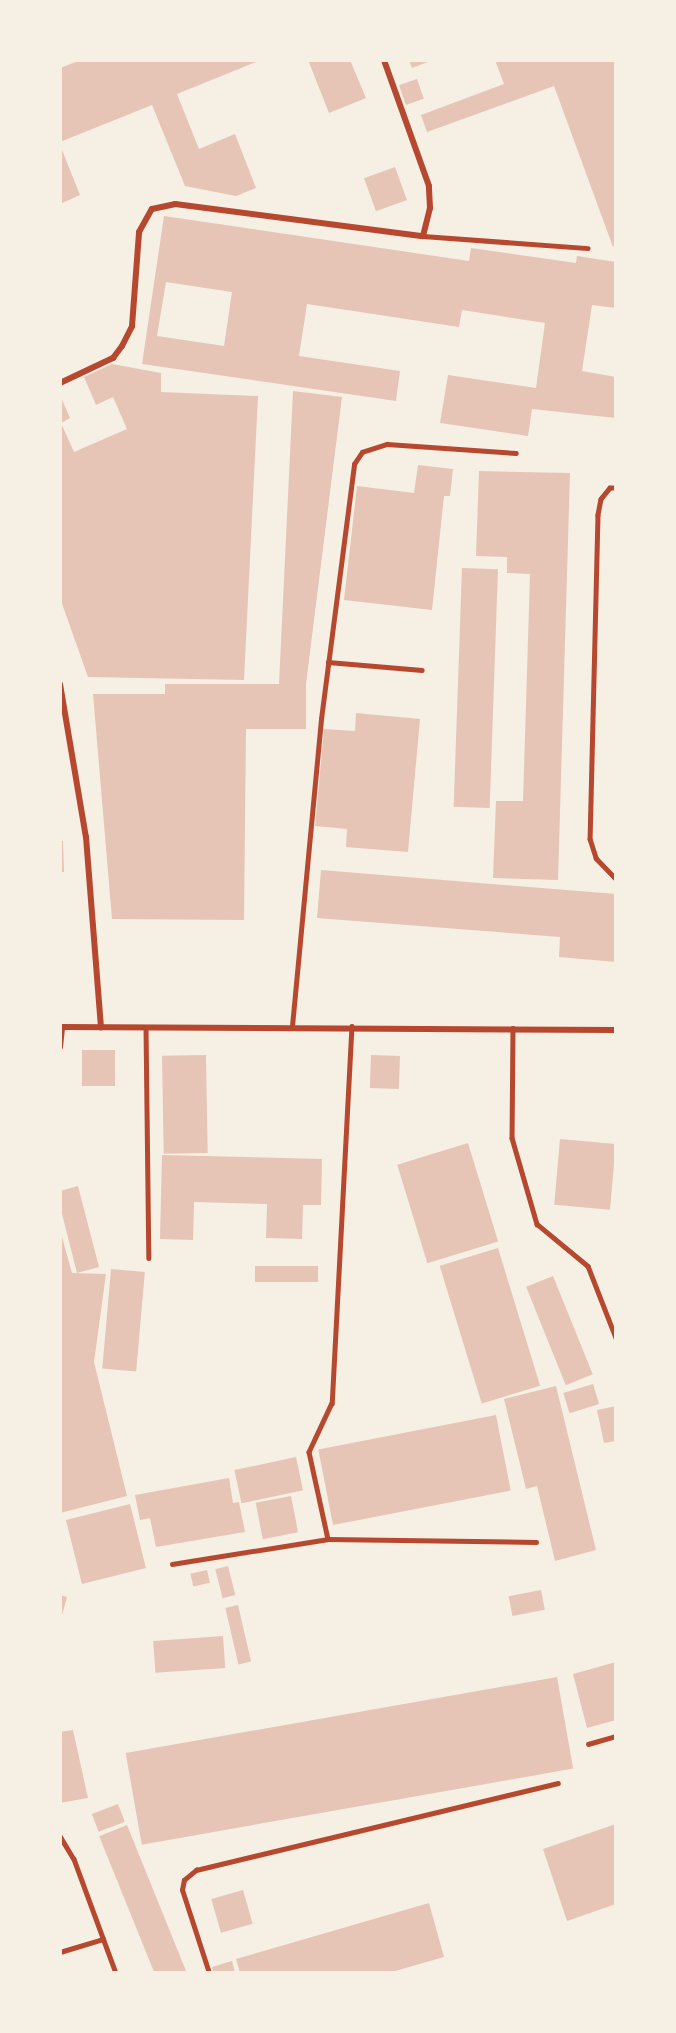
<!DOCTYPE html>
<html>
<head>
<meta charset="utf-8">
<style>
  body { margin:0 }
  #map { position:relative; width:676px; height:2033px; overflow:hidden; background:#f6efe4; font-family:"Times New Roman",serif }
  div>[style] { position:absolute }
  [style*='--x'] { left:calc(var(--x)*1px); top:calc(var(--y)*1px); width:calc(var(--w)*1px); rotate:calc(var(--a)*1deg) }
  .building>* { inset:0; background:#e6c5b7; transform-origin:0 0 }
  .service>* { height:4.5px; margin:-2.25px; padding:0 2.25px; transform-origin:2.25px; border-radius:2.25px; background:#b5482f }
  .minor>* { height:6px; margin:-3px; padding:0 3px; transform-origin:3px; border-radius:3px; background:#b5482f }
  span { translate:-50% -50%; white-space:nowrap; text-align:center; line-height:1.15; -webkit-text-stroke:4.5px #f6efe4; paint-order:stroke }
  .frame { position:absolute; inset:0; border:62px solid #f6efe4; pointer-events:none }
</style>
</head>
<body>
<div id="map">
  <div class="building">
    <div style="clip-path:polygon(81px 60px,261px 60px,177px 94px,199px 149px,235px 134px,256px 188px,236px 196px,185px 186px,152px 105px,60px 142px,60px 68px)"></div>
    <div style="clip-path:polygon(308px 60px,350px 60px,366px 98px,329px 113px)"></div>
    <div style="clip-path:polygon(409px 60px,433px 60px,412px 68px)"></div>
    <div style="clip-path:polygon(495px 60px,616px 60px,616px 245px,613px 247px,554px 86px,427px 132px,421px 115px,504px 84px)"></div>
    <div style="left:417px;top:79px;width:21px;height:19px;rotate:71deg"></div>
    <div style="clip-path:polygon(60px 145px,80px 195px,60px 204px)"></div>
    <div style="left:395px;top:167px;width:35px;height:33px;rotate:70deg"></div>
    <div style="clip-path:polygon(evenodd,164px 216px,469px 261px,471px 248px,576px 263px,577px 256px,616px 262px,616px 308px,592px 305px,582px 371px,616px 377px,616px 418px,532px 409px,528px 436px,440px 423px,448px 375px,536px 388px,545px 323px,462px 310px,459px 327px,307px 304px,299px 356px,400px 371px,396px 401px,142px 364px,164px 216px,166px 282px,232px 292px,224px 346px,157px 336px,166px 282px)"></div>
    <div style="clip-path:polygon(112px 364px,161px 373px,161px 392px,258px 396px,244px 680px,88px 677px,60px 598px,60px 395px,70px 418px,61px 423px,74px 452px,127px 429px,113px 397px,96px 405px,84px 377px)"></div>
    <div style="clip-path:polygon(293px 391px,342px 397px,306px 684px,306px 729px,246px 729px,244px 920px,112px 919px,93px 694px,165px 694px,165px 684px,279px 684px)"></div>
    <div style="clip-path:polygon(418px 465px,453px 469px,450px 496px,444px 496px,432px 610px,344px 600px,357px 486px,414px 493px)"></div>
    <div style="clip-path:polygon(479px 471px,570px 473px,558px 880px,493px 878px,496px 801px,523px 801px,530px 574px,507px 573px,507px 557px,476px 556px)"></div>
    <div style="left:462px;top:568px;width:36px;height:239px;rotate:2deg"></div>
    <div style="clip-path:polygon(356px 713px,420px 719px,408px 852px,346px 847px,347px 829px,315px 826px,324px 729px,355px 731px)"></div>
    <div style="clip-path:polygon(60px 841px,63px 841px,64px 872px,60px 872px)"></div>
    <div style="clip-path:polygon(321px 870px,616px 894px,616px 962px,559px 957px,560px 937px,317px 918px)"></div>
    <div style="left:82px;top:1050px;width:33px;height:36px"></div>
    <div style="left:206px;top:1055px;width:98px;height:44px;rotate:89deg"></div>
    <div style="left:371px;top:1055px;width:29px;height:33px;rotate:2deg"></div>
    <div style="left:560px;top:1139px;width:56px;height:66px;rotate:5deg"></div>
    <div style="left:468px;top:1143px;width:103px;height:74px;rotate:73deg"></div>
    <div style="clip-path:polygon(162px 1155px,322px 1159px,321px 1205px,303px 1205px,302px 1239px,266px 1238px,267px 1204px,194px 1202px,193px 1240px,160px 1239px)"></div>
    <div style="clip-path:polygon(78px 1186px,99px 1267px,77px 1273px,60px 1206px,60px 1191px)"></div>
    <div style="clip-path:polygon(60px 1230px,72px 1273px,106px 1274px,94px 1362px,127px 1496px,60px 1513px)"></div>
    <div style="left:498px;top:1248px;width:144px;height:61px;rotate:73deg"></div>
    <div style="left:255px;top:1266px;width:63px;height:16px"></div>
    <div style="left:111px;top:1269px;width:34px;height:100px;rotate:5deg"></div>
    <div style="left:553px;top:1276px;width:106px;height:29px;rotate:68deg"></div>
    <div style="left:593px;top:1384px;width:21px;height:31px;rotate:73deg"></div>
    <div style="clip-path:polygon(556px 1386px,596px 1550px,555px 1561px,537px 1486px,526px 1489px,504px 1399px)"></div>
    <div style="clip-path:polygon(616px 1406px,616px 1441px,604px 1443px,597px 1410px)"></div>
    <div style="left:496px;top:1415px;width:77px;height:181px;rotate:79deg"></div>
    <div style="left:296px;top:1457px;width:34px;height:63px;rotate:78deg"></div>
    <div style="clip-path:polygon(229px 1478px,233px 1503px,239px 1502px,245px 1532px,156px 1547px,150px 1518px,140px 1520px,135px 1495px)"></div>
    <div style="left:291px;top:1496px;width:37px;height:36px;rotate:79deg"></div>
    <div style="left:130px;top:1504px;width:66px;height:66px;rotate:76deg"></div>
    <div style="left:228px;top:1566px;width:30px;height:13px;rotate:76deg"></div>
    <div style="left:207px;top:1570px;width:13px;height:17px;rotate:77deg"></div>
    <div style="left:541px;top:1590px;width:20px;height:33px;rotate:79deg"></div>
    <div style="clip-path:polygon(60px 1595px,67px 1597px,61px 1619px,60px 1619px)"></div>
    <div style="left:238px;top:1605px;width:58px;height:13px;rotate:77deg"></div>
    <div style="left:223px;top:1636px;width:32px;height:70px;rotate:86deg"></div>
    <div style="clip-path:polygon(616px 1662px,616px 1720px,587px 1728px,573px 1674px)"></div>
    <div style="left:557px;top:1677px;width:93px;height:438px;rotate:80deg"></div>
    <div style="clip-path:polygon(73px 1730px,88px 1798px,60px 1803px,60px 1732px)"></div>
    <div style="left:118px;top:1804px;width:19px;height:28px;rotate:69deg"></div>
    <div style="clip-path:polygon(616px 1824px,616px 1904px,567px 1921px,543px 1849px)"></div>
    <div style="left:127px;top:1825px;width:160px;height:30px;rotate:68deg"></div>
    <div style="left:243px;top:1890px;width:35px;height:33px;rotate:74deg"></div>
    <div style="clip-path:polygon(429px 1903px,444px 1957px,388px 1973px,240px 1973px,236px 1959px)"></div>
    <div style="clip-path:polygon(232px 1961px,235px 1973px,214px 1973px,212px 1967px)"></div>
  </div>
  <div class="service">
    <div style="--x:423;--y:236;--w:165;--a:4.2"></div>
    <div style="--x:616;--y:488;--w:6;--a:180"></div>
    <div style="--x:610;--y:488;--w:14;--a:129"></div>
    <div style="--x:601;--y:499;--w:16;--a:101"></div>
    <div style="--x:598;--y:515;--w:324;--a:91.4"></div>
    <div style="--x:590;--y:839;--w:20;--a:72"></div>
    <div style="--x:596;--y:858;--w:29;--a:46"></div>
    <div style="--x:328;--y:662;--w:94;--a:4.9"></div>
    <div style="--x:292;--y:1026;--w:308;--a:-84.6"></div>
    <div style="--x:321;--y:719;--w:257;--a:-82.6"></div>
    <div style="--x:354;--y:464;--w:14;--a:-56"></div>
    <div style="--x:362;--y:452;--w:26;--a:-18"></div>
    <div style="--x:387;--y:444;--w:129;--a:4"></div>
    <div style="--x:352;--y:1026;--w:378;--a:93"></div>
    <div style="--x:332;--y:1403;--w:54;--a:115.1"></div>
    <div style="--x:309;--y:1452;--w:89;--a:77.7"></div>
    <div style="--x:328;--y:1539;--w:208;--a:0.8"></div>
    <div style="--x:146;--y:1027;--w:231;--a:89.3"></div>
    <div style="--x:513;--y:1028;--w:110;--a:90.5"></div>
    <div style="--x:512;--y:1138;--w:90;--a:73.8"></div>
    <div style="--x:537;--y:1224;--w:66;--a:39.5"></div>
    <div style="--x:588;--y:1266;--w:77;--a:68.7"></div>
    <div style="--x:60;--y:1047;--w:20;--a:-84"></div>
    <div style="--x:172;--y:1564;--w:158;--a:-9.1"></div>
    <div style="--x:588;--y:1744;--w:29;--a:-16"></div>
    <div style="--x:60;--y:1836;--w:27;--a:59"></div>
    <div style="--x:74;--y:1859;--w:121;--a:69.8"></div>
    <div style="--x:60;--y:1952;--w:45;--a:-16.8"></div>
    <div style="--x:209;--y:1973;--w:87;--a:-108"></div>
    <div style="--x:182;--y:1890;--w:10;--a:-79"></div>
    <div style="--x:184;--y:1880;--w:16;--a:-40"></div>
    <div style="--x:196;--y:1870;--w:372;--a:-13.5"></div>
  </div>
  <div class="minor">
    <div style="--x:60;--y:383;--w:59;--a:-25.3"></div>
    <div style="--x:113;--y:358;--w:15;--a:-53"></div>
    <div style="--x:122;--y:346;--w:22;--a:-63"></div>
    <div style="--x:132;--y:326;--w:94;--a:-85.7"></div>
    <div style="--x:139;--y:232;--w:26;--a:-61"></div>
    <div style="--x:152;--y:209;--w:24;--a:-12"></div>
    <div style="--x:175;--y:204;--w:250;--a:7.4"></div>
    <div style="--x:423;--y:236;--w:29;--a:-76"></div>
    <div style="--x:430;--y:208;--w:22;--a:-93"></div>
    <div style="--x:429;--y:186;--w:134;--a:-109.7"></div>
    <div style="--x:60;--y:684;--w:155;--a:80.4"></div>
    <div style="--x:86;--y:837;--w:191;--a:85.5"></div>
    <div style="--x:60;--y:1027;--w:556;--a:0.31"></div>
  </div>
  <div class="frame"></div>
</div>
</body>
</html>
